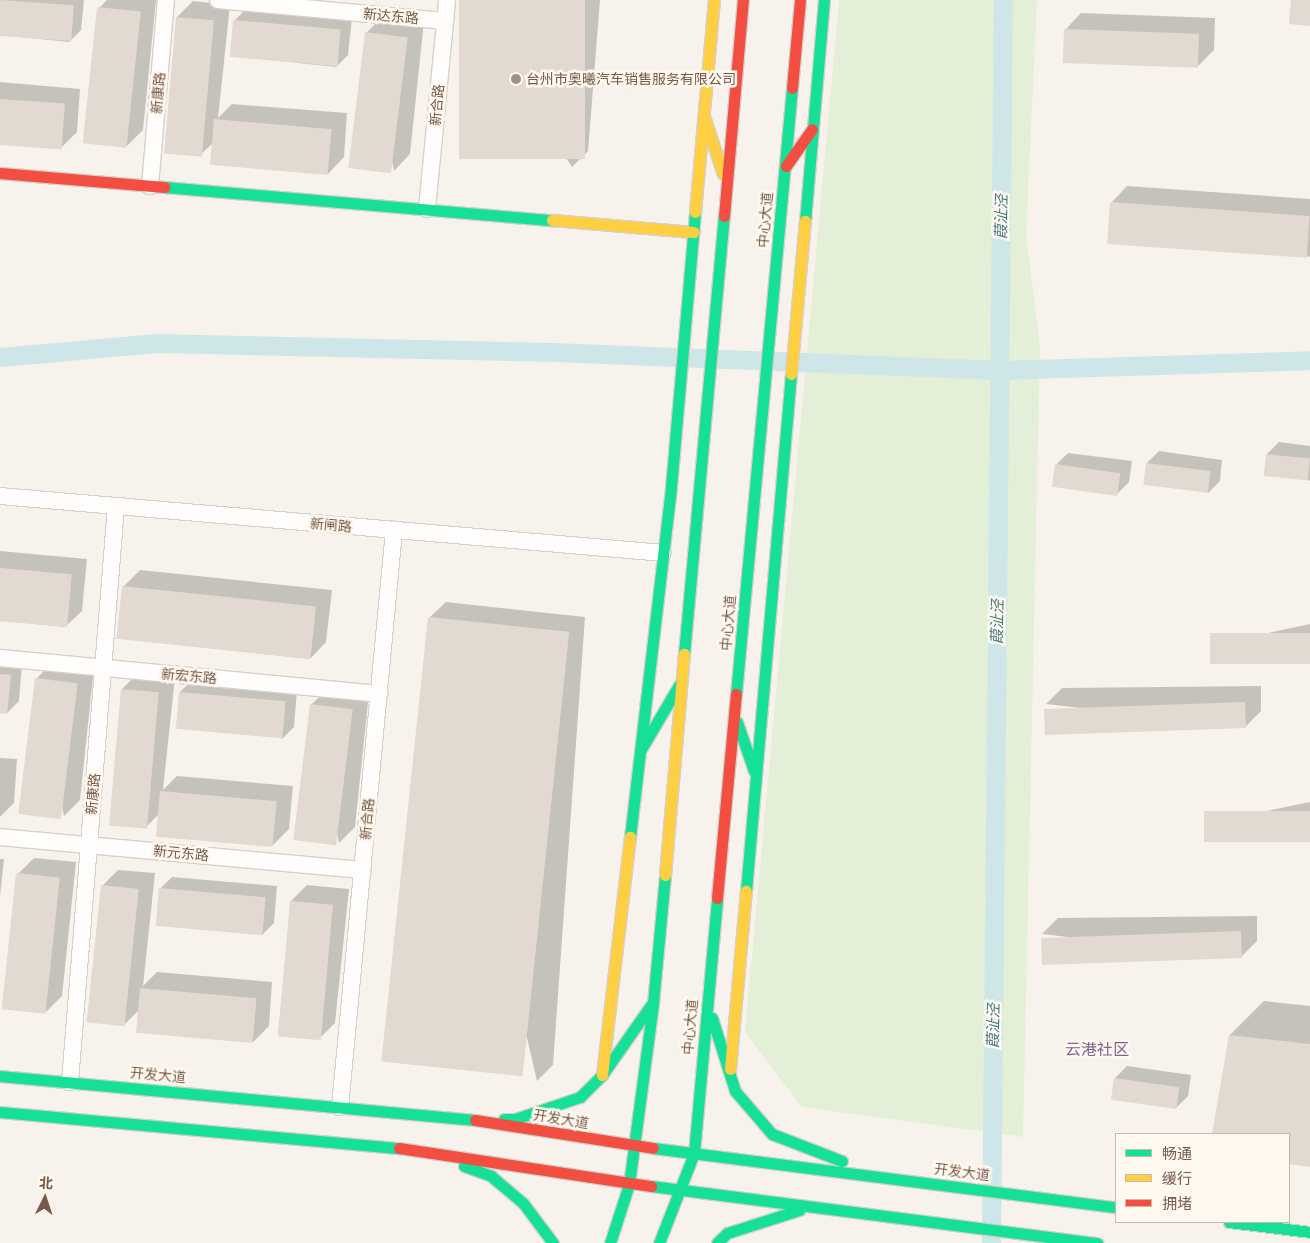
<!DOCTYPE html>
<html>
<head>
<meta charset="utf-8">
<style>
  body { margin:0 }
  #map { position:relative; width:1310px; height:1243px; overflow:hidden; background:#f7f3ec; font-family:"Asap Condensed","Noto Sans SC",sans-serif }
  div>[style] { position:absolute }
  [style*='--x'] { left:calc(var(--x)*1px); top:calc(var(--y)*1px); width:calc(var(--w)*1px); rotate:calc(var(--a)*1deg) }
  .green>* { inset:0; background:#e4efd7 }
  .shadow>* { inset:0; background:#0003 }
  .canal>* { height:19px; margin:-9.5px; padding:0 9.5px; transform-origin:9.5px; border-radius:9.5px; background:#cee6e8 }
  .building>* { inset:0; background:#e2d9d1; transform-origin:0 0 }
  .roads { filter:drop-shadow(1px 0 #d7d0ca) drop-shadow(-1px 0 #d7d0ca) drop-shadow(0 1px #d7d0ca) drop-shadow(0 -1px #d7d0ca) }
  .street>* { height:16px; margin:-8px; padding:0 8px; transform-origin:8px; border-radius:8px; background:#fefdfc }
  .fast>* { height:11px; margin:-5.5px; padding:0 5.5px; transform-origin:5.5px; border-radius:5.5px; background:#16e098 }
  .slow>* { height:11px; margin:-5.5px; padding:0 5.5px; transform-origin:5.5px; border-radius:5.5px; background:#ffcf43 }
  .jam>* { height:11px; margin:-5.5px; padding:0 5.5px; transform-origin:5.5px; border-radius:5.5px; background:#f24e42 }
  .dots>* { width:14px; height:14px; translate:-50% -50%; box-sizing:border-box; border:2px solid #fff8ee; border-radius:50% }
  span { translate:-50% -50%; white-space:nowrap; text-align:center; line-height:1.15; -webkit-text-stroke:5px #fff8ee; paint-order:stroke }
  .street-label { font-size:14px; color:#775a4b }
  .poi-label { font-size:14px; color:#775a4b }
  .left { translate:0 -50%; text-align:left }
  .water-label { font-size:15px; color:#427983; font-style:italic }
  .quarter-label { font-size:16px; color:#826393 }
  .legend { position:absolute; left:1115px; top:1133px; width:175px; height:90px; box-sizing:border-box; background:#fff8ee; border:1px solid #c9b9ad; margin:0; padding:6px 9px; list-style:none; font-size:15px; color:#775a4b }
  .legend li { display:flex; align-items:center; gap:10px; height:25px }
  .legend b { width:25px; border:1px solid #c9b9ad }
  .north { position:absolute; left:20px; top:1173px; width:50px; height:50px; -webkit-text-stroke:4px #fff8ee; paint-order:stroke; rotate:4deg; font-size:14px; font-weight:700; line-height:20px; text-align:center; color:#775a4b }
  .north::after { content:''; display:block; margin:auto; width:18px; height:22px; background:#775a4b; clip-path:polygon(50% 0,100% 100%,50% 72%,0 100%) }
</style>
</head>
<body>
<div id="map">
  <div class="green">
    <div style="clip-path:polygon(839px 0,1037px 0,1026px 234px,1040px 346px,1023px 1137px,802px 1107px,745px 1032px)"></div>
  </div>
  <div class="shadow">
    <div style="clip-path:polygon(0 0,84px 0,81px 30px,69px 42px,0 35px)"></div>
    <div style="clip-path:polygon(107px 0,156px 0,143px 130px,127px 146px,99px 8px)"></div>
    <div style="clip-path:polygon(461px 0,600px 0,588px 151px,572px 167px)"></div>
    <div style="clip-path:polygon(193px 1px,230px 5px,218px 118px,232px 104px,347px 113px,344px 157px,328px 174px,214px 142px,199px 156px,177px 17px)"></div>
    <div style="clip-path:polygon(247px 8px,352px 18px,348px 55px,336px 67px,232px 56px,235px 20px)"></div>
    <div style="clip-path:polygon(1081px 13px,1215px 18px,1214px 50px,1198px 66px,1065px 30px)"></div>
    <div style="clip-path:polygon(382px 17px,424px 21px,410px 154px,394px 171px,366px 33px)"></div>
    <div style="clip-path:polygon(0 82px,80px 89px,77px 132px,61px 148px,0 143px)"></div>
    <div style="clip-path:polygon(1127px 186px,1310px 199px,1310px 257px,1111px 203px)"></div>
    <div style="clip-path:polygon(1279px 442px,1310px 446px,1310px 481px,1267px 454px)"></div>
    <div style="clip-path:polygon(1159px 451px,1222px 460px,1220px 481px,1208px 493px,1147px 463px)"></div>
    <div style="clip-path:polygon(1068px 453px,1132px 461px,1129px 482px,1117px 494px,1056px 465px)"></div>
    <div style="clip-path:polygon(0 551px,87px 559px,82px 611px,65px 627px,0 620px)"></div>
    <div style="clip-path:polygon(140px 570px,332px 590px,326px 642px,310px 659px,118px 638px,124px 586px)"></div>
    <div style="clip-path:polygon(446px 602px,585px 617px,553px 1065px,537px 1081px,429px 618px)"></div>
    <div style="clip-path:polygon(1310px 624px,1310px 662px,1214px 654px,1226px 642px)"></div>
    <div style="clip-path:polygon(0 662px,22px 664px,19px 701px,7px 713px,0 712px)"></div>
    <div style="clip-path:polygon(52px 663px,94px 667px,80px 800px,64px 816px,36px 679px)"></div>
    <div style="clip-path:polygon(138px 673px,175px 677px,163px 790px,177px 776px,293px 786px,289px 829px,273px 845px,159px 814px,145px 828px,122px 689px)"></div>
    <div style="clip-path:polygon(192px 680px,297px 690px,294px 727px,282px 739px,180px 692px)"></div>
    <div style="clip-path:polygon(1261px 686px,1261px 711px,1245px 727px,1046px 704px,1062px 688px)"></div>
    <div style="clip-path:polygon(327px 689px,369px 693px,355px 827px,339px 843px,311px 705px)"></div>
    <div style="clip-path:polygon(0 758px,17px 759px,14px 803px,0 817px)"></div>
    <div style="clip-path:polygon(1310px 802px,1310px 840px,1207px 833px,1219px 821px)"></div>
    <div style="clip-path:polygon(34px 858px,76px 862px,62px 996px,46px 1012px,18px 874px)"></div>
    <div style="clip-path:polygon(0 859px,4px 859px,0 896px)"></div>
    <div style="clip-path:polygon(118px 870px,155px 873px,143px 986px,157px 972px,272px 982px,269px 1026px,253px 1042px,139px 1010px,125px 1024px,102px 886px)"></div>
    <div style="clip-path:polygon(172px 877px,277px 886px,274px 923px,262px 935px,160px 889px)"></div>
    <div style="clip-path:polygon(307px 885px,349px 889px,335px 1023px,319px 1039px,278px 1035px,291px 901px)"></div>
    <div style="clip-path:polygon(1257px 916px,1257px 941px,1241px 957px,1042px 934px,1058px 918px)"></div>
    <div style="clip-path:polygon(1264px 1001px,1310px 1006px,1310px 1165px,1289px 1162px,1289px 1134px,1213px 1134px,1230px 1035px)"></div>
    <div style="clip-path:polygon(1127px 1066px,1191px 1075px,1188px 1096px,1176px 1108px,1115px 1078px)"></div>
  </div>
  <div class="canal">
    <div style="--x:0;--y:357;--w:157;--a:-5.1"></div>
    <div style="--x:156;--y:343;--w:397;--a:1.3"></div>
    <div style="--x:553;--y:352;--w:447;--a:2.3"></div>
    <div style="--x:1000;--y:370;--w:310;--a:-1.8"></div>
    <div style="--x:991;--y:1243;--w:1243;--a:-89.45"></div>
  </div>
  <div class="building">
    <div style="left:0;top:0;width:74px;height:36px;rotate:4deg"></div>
    <div style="left:459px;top:0;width:126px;height:159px"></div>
    <div style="clip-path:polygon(1291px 0,1310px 0,1310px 26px,1289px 24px)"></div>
    <div style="left:97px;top:7px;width:44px;height:137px;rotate:6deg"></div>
    <div style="left:176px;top:17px;width:38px;height:137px;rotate:5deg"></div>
    <div style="left:233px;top:20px;width:108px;height:37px;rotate:5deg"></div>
    <div style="left:1064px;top:29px;width:135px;height:34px;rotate:2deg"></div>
    <div style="left:365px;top:32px;width:43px;height:137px;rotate:7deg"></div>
    <div style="left:0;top:99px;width:65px;height:46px;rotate:4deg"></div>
    <div style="left:214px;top:119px;width:118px;height:46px;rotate:5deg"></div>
    <div style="left:1110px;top:202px;width:200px;height:42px;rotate:4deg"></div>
    <div style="left:1266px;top:454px;width:44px;height:22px;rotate:6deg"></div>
    <div style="left:1146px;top:463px;width:65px;height:22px;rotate:7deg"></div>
    <div style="left:1055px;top:464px;width:66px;height:23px;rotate:8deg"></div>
    <div style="left:0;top:568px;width:72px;height:53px;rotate:5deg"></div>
    <div style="left:122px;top:586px;width:195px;height:53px;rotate:6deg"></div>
    <div style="left:428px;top:617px;width:142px;height:447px;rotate:6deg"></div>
    <div style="left:1310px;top:633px;width:31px;height:100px;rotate:90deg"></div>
    <div style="clip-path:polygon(0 674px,11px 675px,7px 714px,0 713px)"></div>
    <div style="left:35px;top:678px;width:43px;height:137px;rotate:7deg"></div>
    <div style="left:121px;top:689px;width:38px;height:137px;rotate:5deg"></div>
    <div style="left:179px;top:692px;width:107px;height:37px;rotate:5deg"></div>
    <div style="left:1245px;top:702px;width:26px;height:201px;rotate:88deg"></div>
    <div style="left:310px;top:704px;width:43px;height:137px;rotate:7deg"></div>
    <div style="left:160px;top:791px;width:117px;height:46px;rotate:5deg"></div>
    <div style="left:1310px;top:811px;width:31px;height:106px;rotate:90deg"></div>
    <div style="left:16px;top:873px;width:44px;height:137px;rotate:6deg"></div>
    <div style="left:101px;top:885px;width:38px;height:138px;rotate:6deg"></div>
    <div style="left:159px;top:888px;width:107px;height:38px;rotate:5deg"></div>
    <div style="left:290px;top:901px;width:43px;height:136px;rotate:5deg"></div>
    <div style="left:1241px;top:931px;width:27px;height:200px;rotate:88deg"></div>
    <div style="left:140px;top:988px;width:117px;height:45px;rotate:5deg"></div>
    <div style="clip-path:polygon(1229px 1035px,1310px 1044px,1310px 1167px,1289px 1164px,1289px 1134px,1212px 1134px)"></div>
    <div style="left:1114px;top:1078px;width:66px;height:22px;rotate:8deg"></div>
  </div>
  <div class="roads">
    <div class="street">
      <div style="--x:218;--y:0;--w:228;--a:5.3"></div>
      <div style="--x:150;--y:186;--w:187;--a:-85.1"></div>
      <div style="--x:427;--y:209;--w:210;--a:-84.5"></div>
      <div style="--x:0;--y:496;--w:665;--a:4.91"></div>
      <div style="--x:0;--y:658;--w:381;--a:5.4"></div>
      <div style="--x:0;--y:837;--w:364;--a:5.2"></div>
      <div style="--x:70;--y:1082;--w:578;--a:-85.43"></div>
      <div style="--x:340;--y:1107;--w:580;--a:-84.65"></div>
    </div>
    <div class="fast">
      <div style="--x:164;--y:187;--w:389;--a:4.9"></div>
      <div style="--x:805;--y:221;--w:222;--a:-85.1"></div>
      <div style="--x:684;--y:654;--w:440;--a:-84.8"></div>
      <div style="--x:736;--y:694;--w:609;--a:-84.72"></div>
      <div style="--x:737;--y:722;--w:52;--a:70.9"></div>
      <div style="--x:640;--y:751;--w:77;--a:-59.4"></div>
      <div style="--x:630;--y:837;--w:352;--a:-83.3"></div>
      <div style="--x:671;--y:487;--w:276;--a:-85"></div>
      <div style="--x:746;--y:891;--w:519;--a:-85.03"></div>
      <div style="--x:712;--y:1018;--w:77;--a:72.5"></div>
      <div style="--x:735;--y:1091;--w:57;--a:49.3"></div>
      <div style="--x:772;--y:1134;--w:75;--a:21.1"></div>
      <div style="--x:0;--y:1076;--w:477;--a:5.3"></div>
      <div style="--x:0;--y:1112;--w:401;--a:5.2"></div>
      <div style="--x:504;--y:1119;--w:11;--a:0"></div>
      <div style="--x:515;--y:1119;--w:69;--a:-18.7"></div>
      <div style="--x:580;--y:1097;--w:31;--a:-45"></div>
      <div style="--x:602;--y:1075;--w:85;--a:-55"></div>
      <div style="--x:653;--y:1148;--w:467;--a:7.3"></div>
      <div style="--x:464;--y:1166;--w:29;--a:20"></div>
      <div style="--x:491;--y:1176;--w:42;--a:40.2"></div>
      <div style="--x:523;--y:1203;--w:50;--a:53.1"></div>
      <div style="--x:651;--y:1186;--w:450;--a:7.3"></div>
      <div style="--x:1229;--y:1222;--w:82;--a:7"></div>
      <div style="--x:610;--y:1243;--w:62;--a:-72.1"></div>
      <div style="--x:629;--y:1184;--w:183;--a:-82.4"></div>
      <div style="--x:653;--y:1003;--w:129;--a:-84.6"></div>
      <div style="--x:659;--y:1243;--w:97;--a:-68.7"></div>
      <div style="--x:694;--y:1153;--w:256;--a:-84.8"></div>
      <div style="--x:717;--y:1243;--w:14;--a:-45"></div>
      <div style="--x:727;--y:1233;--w:76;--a:-17.7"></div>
    </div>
    <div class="slow">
      <div style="--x:704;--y:116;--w:61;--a:71.9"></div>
      <div style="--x:695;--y:212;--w:213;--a:-84.9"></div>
      <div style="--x:552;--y:220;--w:142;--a:4.9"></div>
      <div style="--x:791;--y:374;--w:154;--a:-84.8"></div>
      <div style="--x:665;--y:875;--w:222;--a:-85.1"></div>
      <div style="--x:730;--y:1069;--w:179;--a:-84.9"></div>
      <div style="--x:602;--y:1075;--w:240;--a:-83.3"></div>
    </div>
    <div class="jam">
      <div style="--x:792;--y:88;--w:88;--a:-84.8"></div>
      <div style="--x:786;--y:166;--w:45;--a:-54.9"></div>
      <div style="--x:0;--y:173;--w:165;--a:4.9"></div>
      <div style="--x:724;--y:216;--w:217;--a:-85"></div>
      <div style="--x:717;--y:898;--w:205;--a:-84.7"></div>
      <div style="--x:475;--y:1120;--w:180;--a:8.9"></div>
      <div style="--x:399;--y:1148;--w:255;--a:8.6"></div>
    </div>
  </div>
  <div class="dots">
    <div style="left:516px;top:79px;background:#a49083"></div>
  </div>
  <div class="street-label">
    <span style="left:391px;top:16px;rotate:5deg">新达东路</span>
    <span style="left:158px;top:93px;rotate:-85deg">新康路</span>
    <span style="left:437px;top:105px;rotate:-85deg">新合路</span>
    <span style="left:765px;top:220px;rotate:-85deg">中心大道</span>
    <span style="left:331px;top:525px;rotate:5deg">新闸路</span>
    <span style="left:728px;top:623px;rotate:-85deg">中心大道</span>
    <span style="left:189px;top:676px;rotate:5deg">新宏东路</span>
    <span style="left:93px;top:794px;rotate:-85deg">新康路</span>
    <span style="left:367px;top:819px;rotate:-85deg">新合路</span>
    <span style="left:181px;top:853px;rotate:5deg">新元东路</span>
    <span style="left:690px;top:1027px;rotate:-85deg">中心大道</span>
    <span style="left:158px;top:1075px;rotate:5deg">开发大道</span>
    <span style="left:561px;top:1119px;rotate:9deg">开发大道</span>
    <span style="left:962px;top:1172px;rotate:7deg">开发大道</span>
  </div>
  <div class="poi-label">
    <span class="left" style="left:526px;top:79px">台州市奥曦汽车销售服务有限公司</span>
  </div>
  <div class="water-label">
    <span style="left:1001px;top:217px;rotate:-89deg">葭沚泾</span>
    <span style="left:997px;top:622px;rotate:-89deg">葭沚泾</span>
    <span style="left:993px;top:1026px;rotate:-89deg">葭沚泾</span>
  </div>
  <div class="quarter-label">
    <span style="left:1097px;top:1049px">云港社区</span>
  </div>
  <ul class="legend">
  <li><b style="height:6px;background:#16e098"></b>畅通</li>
  <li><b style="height:6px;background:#ffcf43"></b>缓行</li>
  <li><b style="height:6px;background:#f24e42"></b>拥堵</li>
  </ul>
  <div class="north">北</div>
</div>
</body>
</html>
